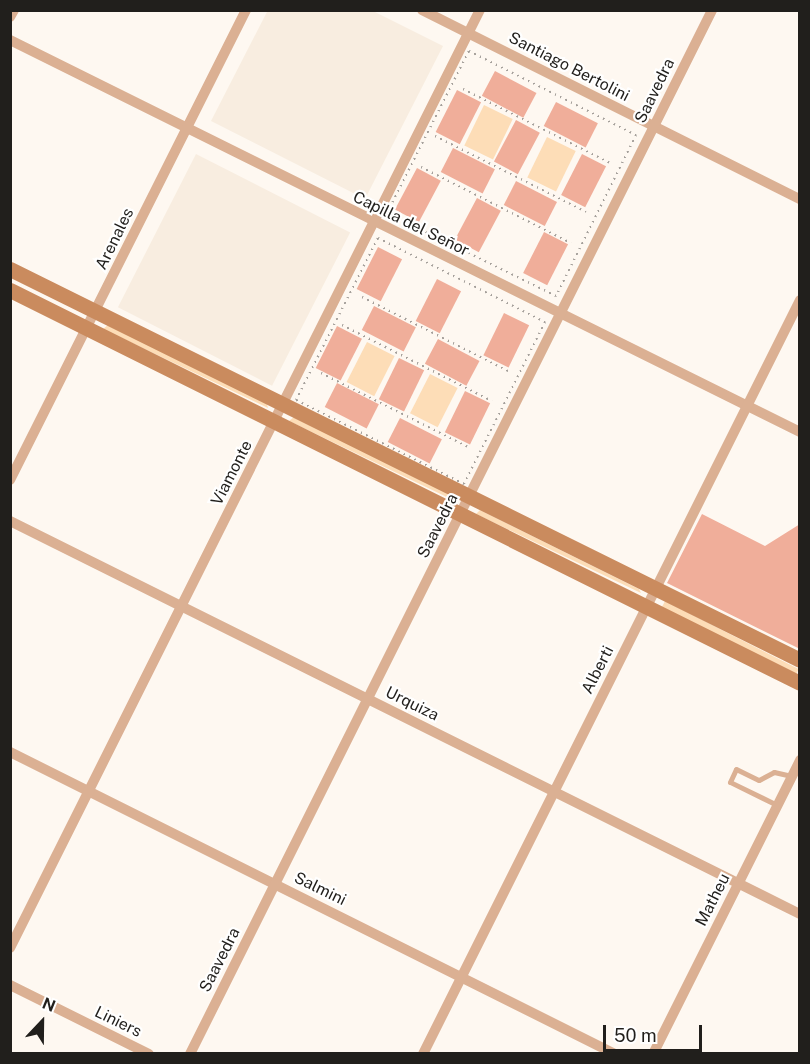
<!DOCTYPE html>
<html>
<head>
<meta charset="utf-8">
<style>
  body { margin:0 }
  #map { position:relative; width:810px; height:1064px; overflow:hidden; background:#fef8f1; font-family:"Public Sans",sans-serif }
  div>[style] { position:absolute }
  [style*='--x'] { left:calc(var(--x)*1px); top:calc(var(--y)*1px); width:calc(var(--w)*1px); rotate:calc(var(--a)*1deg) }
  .built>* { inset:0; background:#f8ede0; transform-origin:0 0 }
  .green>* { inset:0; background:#fdddb7; transform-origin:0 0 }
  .building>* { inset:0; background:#f0ae9a; transform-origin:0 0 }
  .path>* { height:2px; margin-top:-1px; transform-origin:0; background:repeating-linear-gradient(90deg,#a5a09b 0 1.5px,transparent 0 6px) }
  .lane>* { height:5px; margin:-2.5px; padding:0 2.5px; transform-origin:2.5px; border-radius:2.5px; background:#dbb093 }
  .street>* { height:10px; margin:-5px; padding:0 5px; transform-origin:5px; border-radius:5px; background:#dbb093 }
  .secondary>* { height:15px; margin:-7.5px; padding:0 7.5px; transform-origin:7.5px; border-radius:7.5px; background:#ca8b5e }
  span { translate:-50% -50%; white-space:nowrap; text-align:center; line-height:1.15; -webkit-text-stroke:4.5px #fff; paint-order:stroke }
  .street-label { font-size:16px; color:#211f1c }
  .frame { position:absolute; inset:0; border:12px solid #211f1c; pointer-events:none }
  .north { position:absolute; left:12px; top:992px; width:60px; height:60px; -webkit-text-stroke:4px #fff; paint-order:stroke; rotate:22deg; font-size:16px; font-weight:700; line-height:24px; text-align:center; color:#211f1c }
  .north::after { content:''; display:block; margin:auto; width:21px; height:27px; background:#211f1c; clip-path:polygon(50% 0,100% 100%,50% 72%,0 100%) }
  .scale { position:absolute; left:603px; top:1025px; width:99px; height:27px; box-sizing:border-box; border:3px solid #211f1c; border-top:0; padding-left:8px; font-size:18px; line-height:21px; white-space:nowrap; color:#211f1c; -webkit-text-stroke:4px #fff; paint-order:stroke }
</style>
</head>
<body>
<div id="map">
  <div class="built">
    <div style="clip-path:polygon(268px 10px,373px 11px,443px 46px,365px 199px,211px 121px)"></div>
    <div style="left:196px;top:154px;width:173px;height:172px;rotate:27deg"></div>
  </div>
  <div class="green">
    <div style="left:484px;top:105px;width:32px;height:45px;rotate:26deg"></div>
    <div style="left:547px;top:137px;width:32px;height:45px;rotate:26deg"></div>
    <div style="clip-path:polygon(108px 325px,267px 404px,268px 408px,103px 329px)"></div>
    <div style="left:367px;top:342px;width:31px;height:45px;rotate:27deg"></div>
    <div style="left:430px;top:374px;width:31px;height:44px;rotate:27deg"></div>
    <div style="clip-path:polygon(294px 417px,453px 496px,455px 501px,289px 421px)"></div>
    <div style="clip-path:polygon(480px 510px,639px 589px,641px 593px,476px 514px)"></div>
    <div style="left:665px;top:601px;width:150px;height:7px;rotate:27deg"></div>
  </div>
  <div class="building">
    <div style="left:495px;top:71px;width:47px;height:28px;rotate:28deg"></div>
    <div style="left:457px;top:90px;width:27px;height:47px;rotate:27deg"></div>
    <div style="left:556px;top:102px;width:47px;height:27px;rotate:27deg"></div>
    <div style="left:516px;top:120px;width:27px;height:47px;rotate:28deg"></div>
    <div style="left:453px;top:148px;width:47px;height:27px;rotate:27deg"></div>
    <div style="left:582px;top:154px;width:27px;height:46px;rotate:27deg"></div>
    <div style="left:417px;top:168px;width:27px;height:47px;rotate:28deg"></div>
    <div style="left:516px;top:181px;width:46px;height:27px;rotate:27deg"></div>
    <div style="left:477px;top:198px;width:27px;height:47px;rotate:28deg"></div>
    <div style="left:544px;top:232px;width:27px;height:46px;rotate:27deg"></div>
    <div style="left:378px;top:247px;width:27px;height:47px;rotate:27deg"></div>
    <div style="left:437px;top:279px;width:27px;height:47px;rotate:27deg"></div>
    <div style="left:374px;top:306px;width:47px;height:27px;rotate:27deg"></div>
    <div style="left:504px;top:313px;width:28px;height:47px;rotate:26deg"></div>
    <div style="left:337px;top:326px;width:28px;height:47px;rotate:27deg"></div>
    <div style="left:438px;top:339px;width:47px;height:28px;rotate:28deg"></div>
    <div style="left:399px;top:358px;width:28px;height:46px;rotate:26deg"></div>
    <div style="left:337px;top:383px;width:47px;height:27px;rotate:27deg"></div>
    <div style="left:465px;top:391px;width:28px;height:46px;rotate:26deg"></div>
    <div style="left:400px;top:418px;width:47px;height:27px;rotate:27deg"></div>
    <div style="clip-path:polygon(702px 514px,765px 546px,800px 524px,800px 649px,667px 583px)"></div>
  </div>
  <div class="path">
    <div style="--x:469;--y:51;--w:187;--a:26.7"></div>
    <div style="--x:636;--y:135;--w:180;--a:116.4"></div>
    <div style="--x:556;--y:296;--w:188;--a:-153.8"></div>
    <div style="--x:387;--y:213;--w:182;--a:-63.2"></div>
    <div style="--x:463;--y:89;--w:165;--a:26.7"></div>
    <div style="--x:435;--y:136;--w:169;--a:26.7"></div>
    <div style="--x:421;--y:167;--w:168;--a:26.9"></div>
    <div style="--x:378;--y:238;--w:187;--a:26.7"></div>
    <div style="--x:545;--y:322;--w:181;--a:116.6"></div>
    <div style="--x:464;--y:484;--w:188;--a:-153.4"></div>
    <div style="--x:296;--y:400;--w:182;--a:-63.2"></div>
    <div style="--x:362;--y:297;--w:164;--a:26.9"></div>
    <div style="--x:342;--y:325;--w:168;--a:26.9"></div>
    <div style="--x:321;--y:373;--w:165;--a:26.7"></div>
  </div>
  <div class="lane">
    <div style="--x:777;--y:805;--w:52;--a:-153.9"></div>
    <div style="--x:730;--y:782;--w:14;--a:-65"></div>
    <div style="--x:736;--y:769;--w:25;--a:26"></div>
    <div style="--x:759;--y:780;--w:17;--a:-28"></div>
    <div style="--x:774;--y:772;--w:18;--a:13"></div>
  </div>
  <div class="street">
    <div style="--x:422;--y:10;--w:423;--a:26.6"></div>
    <div style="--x:10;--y:17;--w:8;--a:-60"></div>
    <div style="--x:10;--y:40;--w:882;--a:26.39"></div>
    <div style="--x:10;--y:480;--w:526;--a:-63.34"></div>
    <div style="--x:10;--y:521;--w:882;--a:26.45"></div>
    <div style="--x:10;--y:752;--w:676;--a:26.53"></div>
    <div style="--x:10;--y:948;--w:1049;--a:-63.39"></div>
    <div style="--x:10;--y:985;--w:155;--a:26.4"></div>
    <div style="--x:190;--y:1054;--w:1167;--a:-63.43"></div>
    <div style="--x:423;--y:1054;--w:843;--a:-63.43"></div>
    <div style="--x:653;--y:1054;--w:329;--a:-63.4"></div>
  </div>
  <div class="secondary">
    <div style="--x:10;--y:269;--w:881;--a:26.33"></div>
    <div style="--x:10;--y:290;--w:882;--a:26.45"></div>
  </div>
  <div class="street-label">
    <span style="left:569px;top:67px;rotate:27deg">Santiago Bertolini</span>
    <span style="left:655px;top:91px;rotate:-64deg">Saavedra</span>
    <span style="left:411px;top:224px;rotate:26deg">Capilla del Señor</span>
    <span style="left:115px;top:239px;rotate:-64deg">Arenales</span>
    <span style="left:232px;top:473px;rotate:-63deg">Viamonte</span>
    <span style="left:438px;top:526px;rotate:-63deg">Saavedra</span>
    <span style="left:598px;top:670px;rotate:-63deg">Alberti</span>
    <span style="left:412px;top:704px;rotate:26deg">Urquiza</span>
    <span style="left:320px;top:889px;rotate:26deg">Salmini</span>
    <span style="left:713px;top:900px;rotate:-63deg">Matheu</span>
    <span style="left:220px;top:960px;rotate:-63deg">Saavedra</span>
    <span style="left:118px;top:1022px;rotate:26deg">Liniers</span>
  </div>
  <div class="frame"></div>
  <div class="north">N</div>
  <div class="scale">50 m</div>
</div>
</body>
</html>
